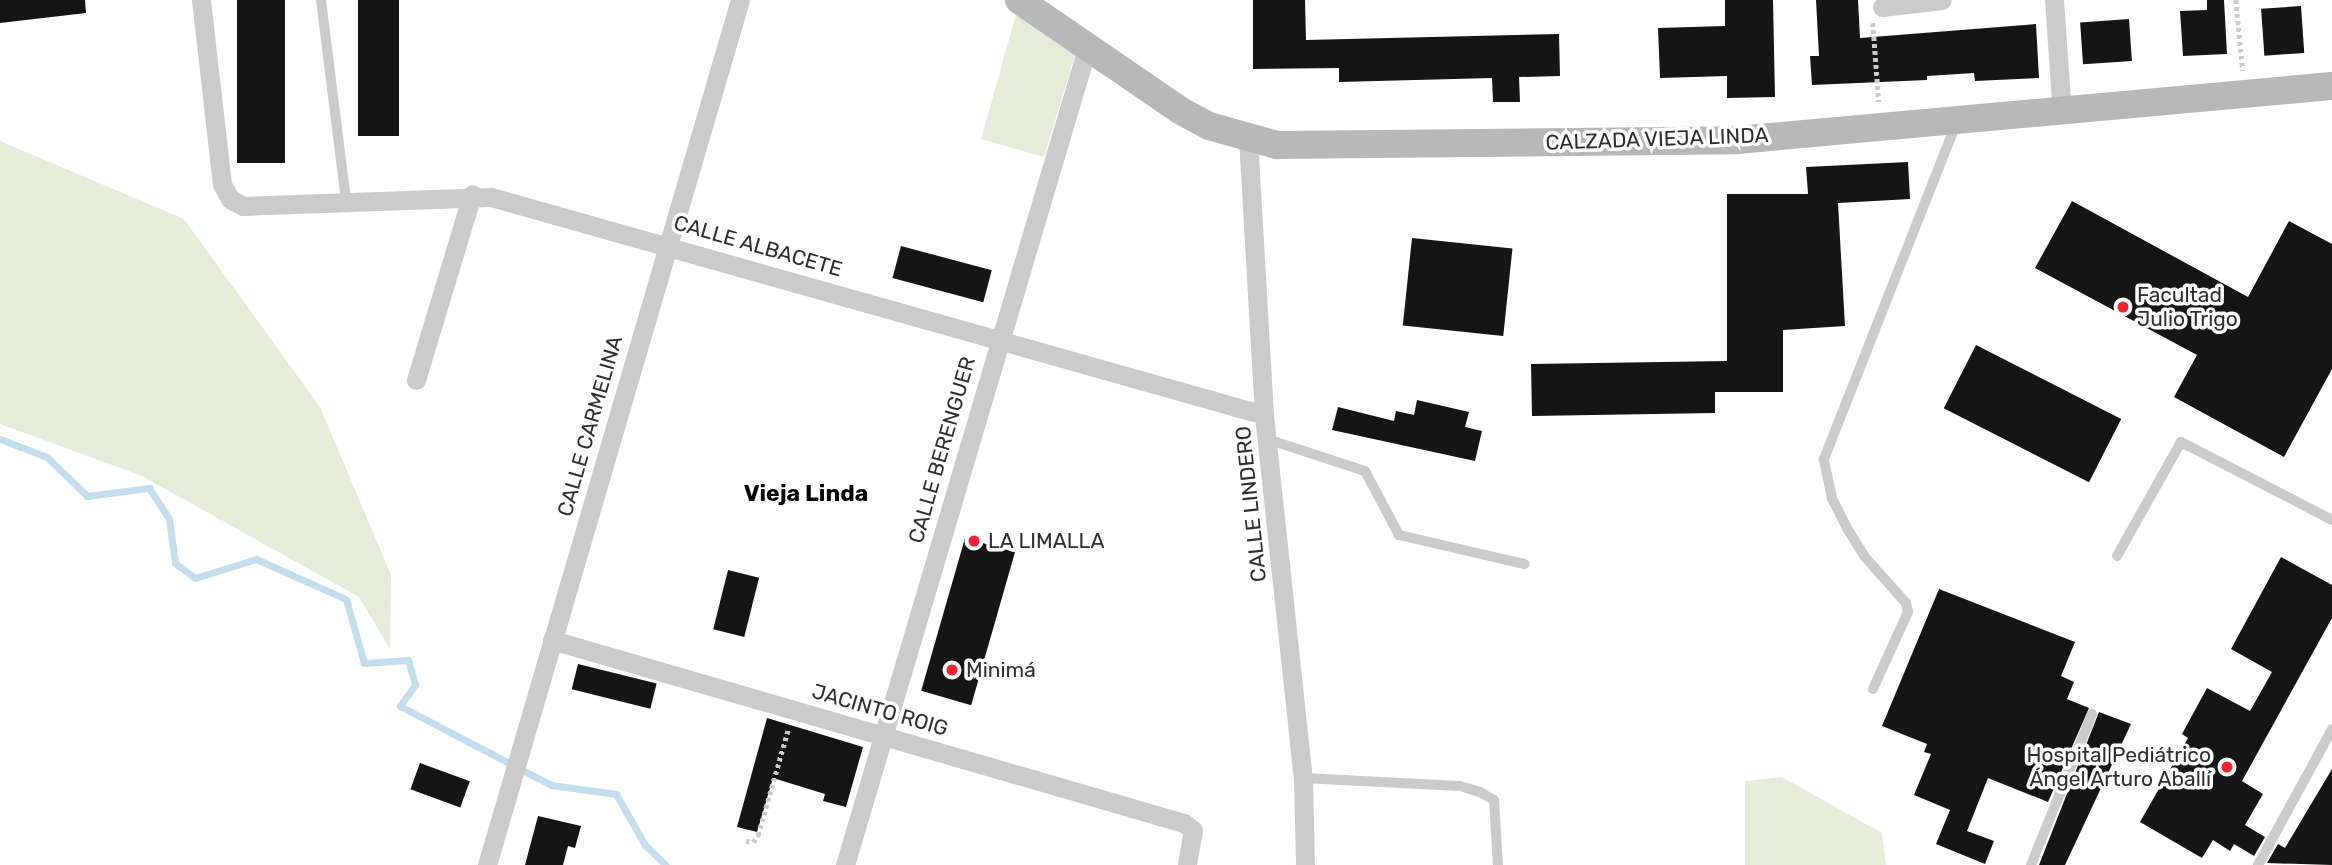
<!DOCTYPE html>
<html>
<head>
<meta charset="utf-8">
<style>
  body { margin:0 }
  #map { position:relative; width:2332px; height:865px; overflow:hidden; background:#fff; font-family:Rubik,sans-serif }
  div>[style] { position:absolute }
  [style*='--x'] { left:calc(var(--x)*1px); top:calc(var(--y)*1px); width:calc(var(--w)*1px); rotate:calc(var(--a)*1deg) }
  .green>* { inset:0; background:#e4ecda }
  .stream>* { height:7px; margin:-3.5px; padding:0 3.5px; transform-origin:3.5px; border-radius:3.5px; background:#c4deee }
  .building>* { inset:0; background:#151515; transform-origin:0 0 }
  .path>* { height:4.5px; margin-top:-2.25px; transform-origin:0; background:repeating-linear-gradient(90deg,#cbcbcb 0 3.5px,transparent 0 7px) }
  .lane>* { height:10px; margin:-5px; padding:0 5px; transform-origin:5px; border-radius:5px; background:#cbcbcb }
  .street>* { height:19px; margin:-9.5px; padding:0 9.5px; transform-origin:9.5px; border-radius:9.5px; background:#cbcbcb }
  .secondary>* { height:28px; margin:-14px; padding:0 14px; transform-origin:14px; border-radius:14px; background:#b8b8b8 }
  .dots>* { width:19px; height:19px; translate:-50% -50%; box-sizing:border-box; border:4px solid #fff; border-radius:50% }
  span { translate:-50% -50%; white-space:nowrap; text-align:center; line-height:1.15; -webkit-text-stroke:7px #fff; paint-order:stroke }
  .street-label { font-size:21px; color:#2e2e2e }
  .poi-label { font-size:21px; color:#2e2e2e }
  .left { translate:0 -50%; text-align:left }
  .right { translate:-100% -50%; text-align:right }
  .neighbourhood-label { font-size:23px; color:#000; font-weight:700 }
</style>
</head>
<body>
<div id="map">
  <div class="green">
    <div style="clip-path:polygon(1017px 11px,1077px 48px,1044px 157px,981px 139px)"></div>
    <div style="clip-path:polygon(0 141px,184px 219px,320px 407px,391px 575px,390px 649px,359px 597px,142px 476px,0 424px)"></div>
    <div style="clip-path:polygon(1782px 777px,1882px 833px,1886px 865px,1745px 865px,1745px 781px)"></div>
  </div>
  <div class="stream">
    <div style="--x:0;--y:439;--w:50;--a:21"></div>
    <div style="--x:47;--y:457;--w:56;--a:44.3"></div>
    <div style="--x:87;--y:496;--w:63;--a:-7.4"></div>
    <div style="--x:149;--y:488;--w:37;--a:57"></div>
    <div style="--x:169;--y:519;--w:44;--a:82.2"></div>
    <div style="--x:175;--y:563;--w:25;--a:37"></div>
    <div style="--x:195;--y:578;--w:64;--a:-17.3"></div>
    <div style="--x:256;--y:559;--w:98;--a:24"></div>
    <div style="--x:346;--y:599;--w:66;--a:74.3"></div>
    <div style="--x:364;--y:663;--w:44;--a:-3.9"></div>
    <div style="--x:408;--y:660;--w:26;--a:74"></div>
    <div style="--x:415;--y:685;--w:26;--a:126"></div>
    <div style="--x:400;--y:706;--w:170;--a:27.6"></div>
    <div style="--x:551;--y:785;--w:66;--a:7.9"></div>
    <div style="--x:616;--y:794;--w:59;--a:60.4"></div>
    <div style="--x:645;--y:845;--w:29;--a:44"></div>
  </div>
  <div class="building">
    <div style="clip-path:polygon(0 0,85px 0,86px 13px,0 23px)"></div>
    <div style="left:237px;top:0;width:48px;height:163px"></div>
    <div style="left:358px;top:0;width:41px;height:136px"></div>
    <div style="clip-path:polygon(1253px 0,1305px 0,1306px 40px,1559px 34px,1560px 76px,1519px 77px,1520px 102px,1493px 102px,1492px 78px,1339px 82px,1339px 68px,1253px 69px)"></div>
    <div style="clip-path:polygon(1725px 0,1773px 0,1775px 97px,1727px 98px,1727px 76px,1660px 78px,1658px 28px,1725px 26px)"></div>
    <div style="clip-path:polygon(1816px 0,1858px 0,1860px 38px,2036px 24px,2039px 78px,1975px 81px,1974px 73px,1927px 76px,1927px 80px,1812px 85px,1810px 56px,1819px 56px)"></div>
    <div style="clip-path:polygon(2207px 0,2224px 0,2227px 54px,2183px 56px,2180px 11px,2207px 10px)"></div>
    <div style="left:2301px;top:6px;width:47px;height:40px;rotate:86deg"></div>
    <div style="left:2129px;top:19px;width:42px;height:49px;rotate:86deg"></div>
    <div style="clip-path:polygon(1908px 162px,1910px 199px,1838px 203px,1845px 326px,1783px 330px,1783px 392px,1715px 392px,1715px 413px,1532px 416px,1531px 364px,1727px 361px,1727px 194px,1808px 194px,1806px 167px)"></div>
    <div style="clip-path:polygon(2072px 201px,2248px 297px,2289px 221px,2332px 244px,2332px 369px,2284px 457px,2174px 397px,2197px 355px,2035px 268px)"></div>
    <div style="left:1412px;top:238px;width:101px;height:88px;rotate:6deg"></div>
    <div style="left:901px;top:246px;width:94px;height:33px;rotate:15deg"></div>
    <div style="left:1976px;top:345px;width:163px;height:71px;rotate:27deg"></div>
    <div style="clip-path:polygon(1417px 400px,1469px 412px,1465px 427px,1482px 431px,1475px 461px,1332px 430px,1338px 407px,1394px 421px,1396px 411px,1414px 415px)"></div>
    <div style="left:965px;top:538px;width:52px;height:159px;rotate:16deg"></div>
    <div style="clip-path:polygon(2281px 557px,2332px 585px,2332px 618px,2242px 781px,2263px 794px,2245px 825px,2265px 837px,2254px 856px,2234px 844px,2230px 851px,2213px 840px,2202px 858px,2140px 822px,2188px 738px,2182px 734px,2207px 688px,2250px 711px,2272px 672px,2231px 649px)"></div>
    <div style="left:728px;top:570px;width:32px;height:61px;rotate:14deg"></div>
    <div style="clip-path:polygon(1939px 589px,2075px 642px,2061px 676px,2074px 682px,2067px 699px,2089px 708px,2048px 802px,1988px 778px,1967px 831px,1994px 841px,1985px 864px,1936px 844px,1950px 810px,1914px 795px,1931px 754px,1924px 752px,1927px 744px,1882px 726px)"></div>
    <div style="left:578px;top:664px;width:81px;height:26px;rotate:14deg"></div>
    <div style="clip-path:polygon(2099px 712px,2131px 724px,2065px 865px,2039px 865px)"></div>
    <div style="clip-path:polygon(767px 718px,863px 747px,846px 807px,823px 801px,825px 794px,773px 778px,757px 832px,737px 827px)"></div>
    <div style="left:420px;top:763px;width:53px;height:28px;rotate:20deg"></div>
    <div style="clip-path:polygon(2332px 769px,2332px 865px,2267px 863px,2278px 844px,2285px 848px)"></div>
    <div style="clip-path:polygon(538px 816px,581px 826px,575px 848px,568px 846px,563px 865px,525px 865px)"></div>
  </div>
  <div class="path">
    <div style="--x:2236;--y:0;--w:71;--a:84.4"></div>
    <div style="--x:1873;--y:23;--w:79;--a:85.7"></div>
    <div style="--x:746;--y:841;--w:7;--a:8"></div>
    <div style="--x:753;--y:842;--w:9;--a:-54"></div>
    <div style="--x:758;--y:835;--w:109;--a:-74.1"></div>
  </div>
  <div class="lane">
    <div style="--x:321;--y:0;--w:202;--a:82.9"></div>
    <div style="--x:1267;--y:439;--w:103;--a:18.1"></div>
    <div style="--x:1365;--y:471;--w:72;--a:62"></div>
    <div style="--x:1399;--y:535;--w:129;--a:13"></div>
    <div style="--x:2117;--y:556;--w:131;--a:-60.7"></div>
    <div style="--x:2181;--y:442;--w:170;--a:27.3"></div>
    <div style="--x:1873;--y:689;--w:85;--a:-65.6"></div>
    <div style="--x:1908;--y:612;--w:9;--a:-103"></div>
    <div style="--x:1906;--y:603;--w:62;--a:-131.7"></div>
    <div style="--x:1865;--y:557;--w:34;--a:-122"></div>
    <div style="--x:1847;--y:528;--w:34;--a:-117"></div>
    <div style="--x:1832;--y:498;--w:40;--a:-102"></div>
    <div style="--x:1824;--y:459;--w:360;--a:-68.5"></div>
    <div style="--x:1303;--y:778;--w:157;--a:2.9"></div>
    <div style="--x:1460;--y:786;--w:21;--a:17"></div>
    <div style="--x:1480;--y:792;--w:16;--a:30"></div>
    <div style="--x:1494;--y:800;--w:65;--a:86.5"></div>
    <div style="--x:2031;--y:865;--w:163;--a:-68"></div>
    <div style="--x:2258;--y:865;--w:155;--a:-61.4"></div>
  </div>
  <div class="street">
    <div style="--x:201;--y:0;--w:185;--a:83.5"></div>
    <div style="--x:222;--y:184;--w:17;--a:62"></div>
    <div style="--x:230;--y:199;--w:15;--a:28"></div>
    <div style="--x:243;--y:206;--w:248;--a:-2.1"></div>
    <div style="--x:491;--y:197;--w:803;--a:15.75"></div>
    <div style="--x:2054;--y:0;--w:113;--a:86"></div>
    <div style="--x:1882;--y:7;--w:60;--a:-6.7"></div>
    <div style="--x:1248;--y:138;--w:277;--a:86.7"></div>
    <div style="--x:1264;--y:415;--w:365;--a:83.9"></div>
    <div style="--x:1303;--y:778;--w:87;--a:88.7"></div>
    <div style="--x:416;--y:380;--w:194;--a:-73.2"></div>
    <div style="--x:552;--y:640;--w:658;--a:16.15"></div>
    <div style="--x:1184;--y:823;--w:11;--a:38"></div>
    <div style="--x:1193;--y:830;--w:36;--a:100"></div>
    <div style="--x:487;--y:865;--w:901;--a:-73.7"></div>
    <div style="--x:845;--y:865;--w:852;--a:-73.5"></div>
  </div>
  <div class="secondary">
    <div style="--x:1019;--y:0;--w:196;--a:34.4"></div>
    <div style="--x:1181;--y:111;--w:32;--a:28"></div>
    <div style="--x:1209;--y:126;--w:71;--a:15.6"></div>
    <div style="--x:1277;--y:145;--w:460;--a:-0.6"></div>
    <div style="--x:1737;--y:140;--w:597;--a:-5.19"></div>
  </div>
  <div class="dots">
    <div style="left:2123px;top:307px;background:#f32132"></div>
    <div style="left:974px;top:541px;background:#f32132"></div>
    <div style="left:952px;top:670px;background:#f32132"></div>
    <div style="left:2227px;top:767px;background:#f32132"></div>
  </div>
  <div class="street-label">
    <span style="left:1657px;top:139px;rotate:-2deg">CALZADA VIEJA LINDA</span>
    <span style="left:758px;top:246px;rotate:16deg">CALLE ALBACETE</span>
    <span style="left:590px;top:426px;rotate:-74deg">CALLE CARMELINA</span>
    <span style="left:942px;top:450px;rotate:-74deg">CALLE BERENGUER</span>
    <span style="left:1251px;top:504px;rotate:-96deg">CALLE LINDERO</span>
    <span style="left:880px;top:710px;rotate:16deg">JACINTO ROIG</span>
  </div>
  <div class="poi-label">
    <span class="left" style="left:2137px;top:307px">Facultad<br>Julio Trigo</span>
    <span class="left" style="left:988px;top:541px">LA LIMALLA</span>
    <span class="left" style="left:966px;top:670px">Minimá</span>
    <span class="right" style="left:2211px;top:767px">Hospital Pediátrico<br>Ángel Arturo Aballí</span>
  </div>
  <div class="neighbourhood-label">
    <span style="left:806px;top:493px">Vieja Linda</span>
  </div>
</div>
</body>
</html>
